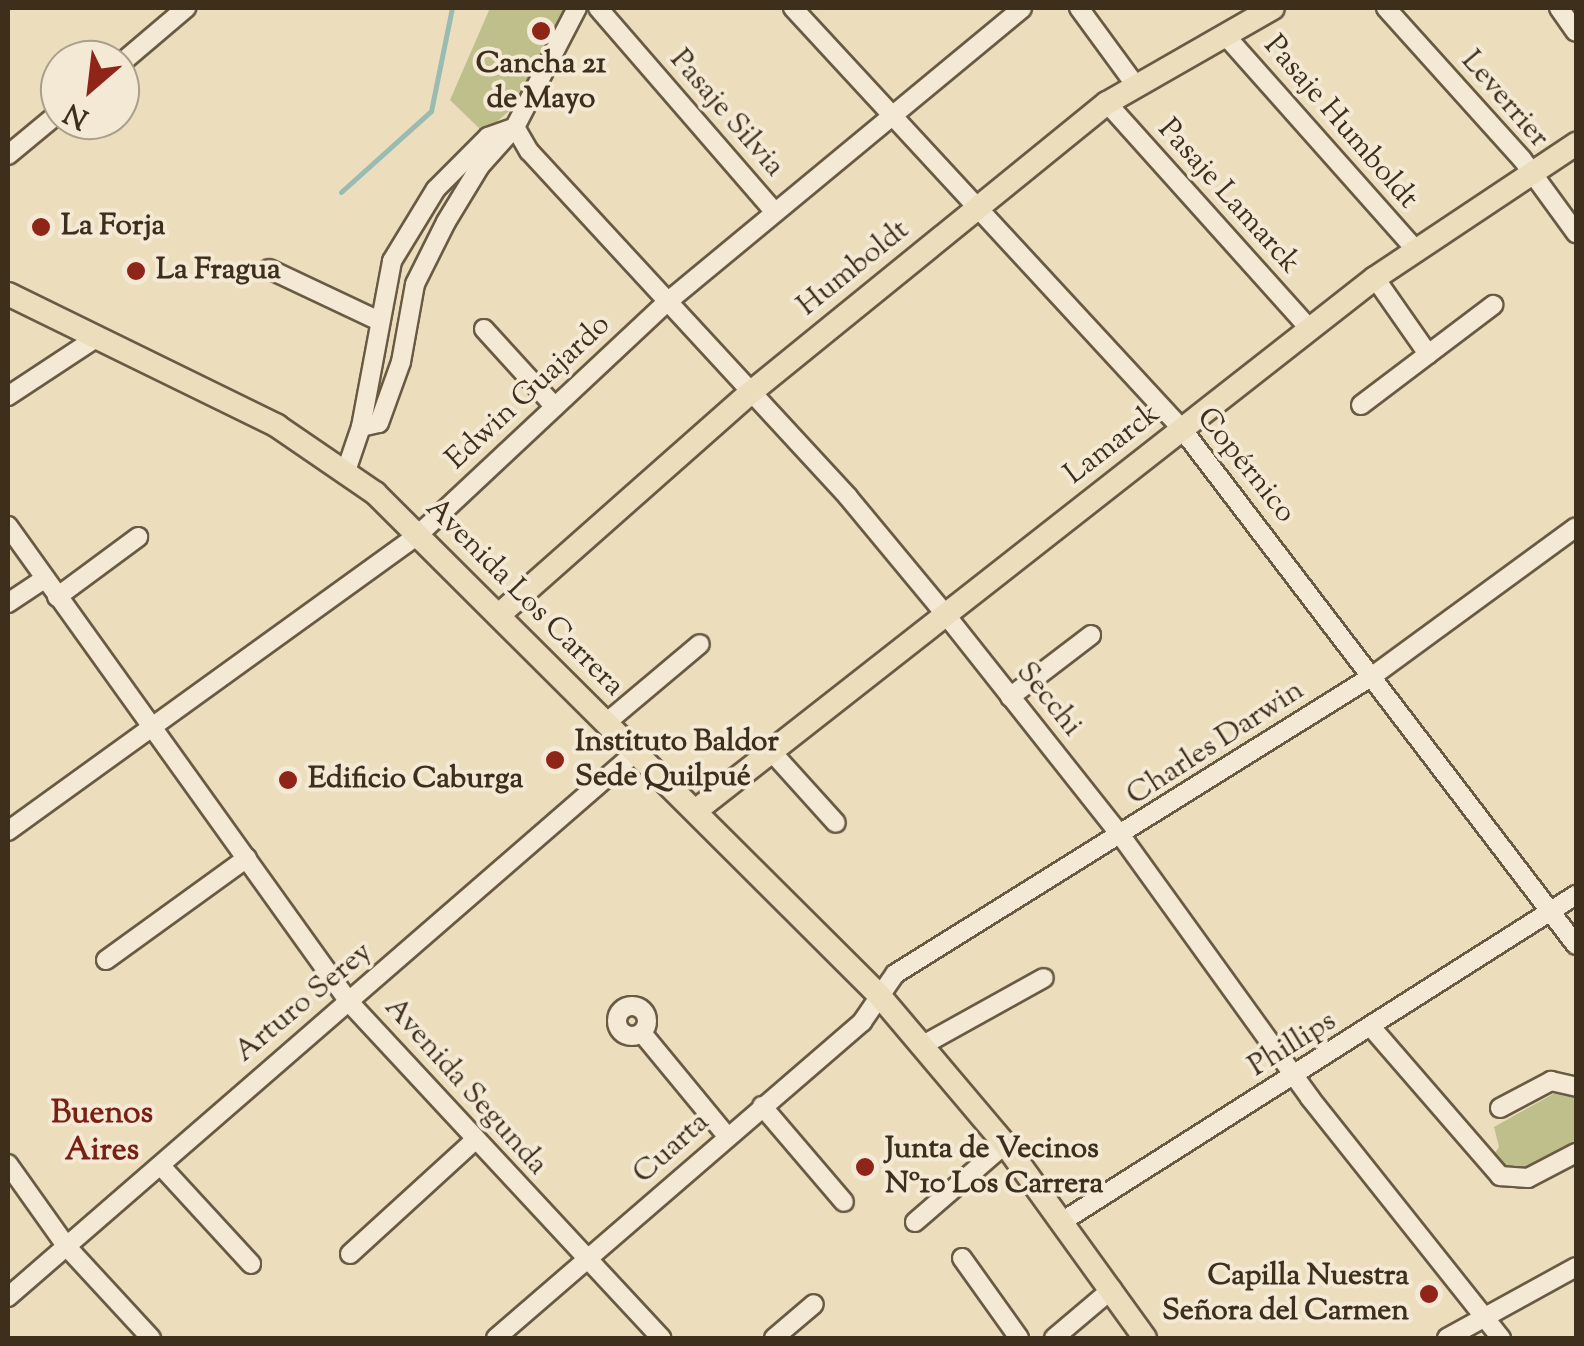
<!DOCTYPE html>
<html>
<head>
<meta charset="utf-8">
<style>
  body { margin:0 }
  #map { position:relative; width:1584px; height:1346px; overflow:hidden; background:#ecddbd; font-family:"Sorts Mill Goudy",serif }
  div>[style] { position:absolute }
  [style*='--x'] { left:calc(var(--x)*1px); top:calc(var(--y)*1px); width:calc(var(--w)*1px); rotate:calc(var(--a)*1deg) }
  .green>* { inset:0; background:#bfbf8c }
  .stream>* { height:5px; margin:-2.5px; padding:0 2.5px; transform-origin:2.5px; border-radius:2.5px; background:#99bbb2 }
  .roads { filter:drop-shadow(2px 0 #695a44) drop-shadow(-2px 0 #695a44) drop-shadow(0 2px #695a44) drop-shadow(0 -2px #695a44) }
  .minor>* { height:18px; margin:-9px; padding:0 9px; transform-origin:9px; border-radius:9px; background:#f3e9d4 }
  .minor>.ring { margin:-9px; padding:0; box-sizing:content-box; background:none; border:18px solid #f3e9d4; border-radius:50% }
  .major>* { height:22px; margin:-11px; padding:0 11px; transform-origin:11px; border-radius:11px; background:#ecddbd }
  .dots>* { width:28px; height:28px; translate:-50% -50%; box-sizing:border-box; border:5px solid #f3e9d4; border-radius:50% }
  span { translate:-50% -50%; white-space:nowrap; text-align:center; line-height:1.15; -webkit-text-stroke:8px #f3e9d4; paint-order:stroke }
  .poi-label { font-size:30px; color:#3d2f1c; font-weight:700 }
  .left { translate:0 -50%; text-align:left }
  .right { translate:-100% -50%; text-align:right }
  .street-label { font-size:30px; color:#3d2f1c }
  .neighbourhood-label { font-size:32px; color:#7a1f14; font-weight:700 }
  .frame { position:absolute; inset:0; border:10px solid #3d2f1c; pointer-events:none }
  .north { position:absolute; left:40px; top:40px; width:100px; height:100px; box-sizing:border-box; background:#f3e9d4; border:2px solid #aa9f8a; border-radius:50%; rotate:208deg; font-size:28px; font-weight:700; line-height:40px; text-align:center; color:#3d2f1c }
  .north::after { content:''; display:block; margin:auto; width:35px; height:45px; background:#8f2418; clip-path:polygon(50% 0,100% 100%,50% 72%,0 100%) }
</style>
</head>
<body>
<div id="map">
  <div class="green">
    <div style="clip-path:polygon(490px 8px,567px 8px,536px 75px,515px 106px,484px 133px,450px 100px)"></div>
    <div style="clip-path:polygon(1569px 1085px,1576px 1092px,1576px 1142px,1521px 1170px,1509px 1172px,1491px 1159px,1499px 1147px,1494px 1127px)"></div>
  </div>
  <div class="stream">
    <div style="--x:341;--y:192;--w:121;--a:-42"></div>
    <div style="--x:431;--y:111;--w:105;--a:-78.5"></div>
  </div>
  <div class="roads">
    <div class="minor">
      <div style="--x:598;--y:8;--w:269;--a:49.1"></div>
      <div style="--x:793;--y:8;--w:573;--a:47.26"></div>
      <div style="--x:1182;--y:429;--w:649;--a:52.64"></div>
      <div style="--x:1079;--y:8;--w:97;--a:53.8"></div>
      <div style="--x:1386;--y:8;--w:203;--a:48"></div>
      <div style="--x:1522;--y:159;--w:92;--a:53.9"></div>
      <div style="--x:1559;--y:8;--w:29;--a:55"></div>
      <div style="--x:1225;--y:35;--w:285;--a:48.4"></div>
      <div style="--x:120;--y:64;--w:87;--a:-40.3"></div>
      <div style="--x:1107;--y:103;--w:302;--a:48.1"></div>
      <div style="--x:515;--y:127;--w:28;--a:60"></div>
      <div style="--x:529;--y:151;--w:471;--a:47.3"></div>
      <div style="--x:848;--y:497;--w:153;--a:50.3"></div>
      <div style="--x:946;--y:615;--w:283;--a:51.6"></div>
      <div style="--x:1122;--y:837;--w:322;--a:54.2"></div>
      <div style="--x:1310;--y:1098;--w:307;--a:51.5"></div>
      <div style="--x:8;--y:155;--w:67;--a:-39.6"></div>
      <div style="--x:269;--y:269;--w:122;--a:25.3"></div>
      <div style="--x:1375;--y:278;--w:93;--a:55.1"></div>
      <div style="--x:484;--y:329;--w:105;--a:47.7"></div>
      <div style="--x:8;--y:396;--w:105;--a:-33.4"></div>
      <div style="--x:1361;--y:405;--w:166;--a:-37.1"></div>
      <div style="--x:361;--y:427;--w:18;--a:-13"></div>
      <div style="--x:379;--y:423;--w:65;--a:-70.2"></div>
      <div style="--x:401;--y:362;--w:79;--a:-79.8"></div>
      <div style="--x:415;--y:284;--w:69;--a:-63.4"></div>
      <div style="--x:446;--y:222;--w:66;--a:-58.7"></div>
      <div style="--x:480;--y:166;--w:52;--a:-48.1"></div>
      <div style="--x:515;--y:127;--w:134;--a:-62.5"></div>
      <div style="--x:346;--y:471;--w:46;--a:-71.2"></div>
      <div style="--x:361;--y:427;--w:169;--a:-79.4"></div>
      <div style="--x:392;--y:261;--w:84;--a:-58.6"></div>
      <div style="--x:436;--y:189;--w:74;--a:-45"></div>
      <div style="--x:488;--y:137;--w:23;--a:-20"></div>
      <div style="--x:8;--y:526;--w:586;--a:54.38"></div>
      <div style="--x:349;--y:1002;--w:459;--a:47.1"></div>
      <div style="--x:57;--y:597;--w:101;--a:-36.5"></div>
      <div style="--x:8;--y:603;--w:43;--a:-33.7"></div>
      <div style="--x:1010;--y:697;--w:102;--a:-37.4"></div>
      <div style="--x:607;--y:722;--w:121;--a:-40"></div>
      <div style="--x:770;--y:750;--w:98;--a:47.9"></div>
      <div style="--x:8;--y:831;--w:506;--a:-35.83"></div>
      <div style="--x:418;--y:535;--w:340;--a:-43.1"></div>
      <div style="--x:666;--y:303;--w:462;--a:-39.6"></div>
      <div style="--x:106;--y:960;--w:174;--a:-35.9"></div>
      <div class="ring" style="left:617px;top:1006px;width:12px;height:12px"></div>
      <div style="--x:1372;--y:1028;--w:196;--a:49.1"></div>
      <div style="--x:1500;--y:1176;--w:28;--a:4"></div>
      <div style="--x:1528;--y:1178;--w:54;--a:-27.5"></div>
      <div style="--x:642;--y:1033;--w:134;--a:50.5"></div>
      <div style="--x:923;--y:1045;--w:138;--a:-29"></div>
      <div style="--x:762;--y:1106;--w:126;--a:49.5"></div>
      <div style="--x:1500;--y:1108;--w:58;--a:-27.9"></div>
      <div style="--x:1551;--y:1081;--w:26;--a:13"></div>
      <div style="--x:8;--y:1164;--w:102;--a:54.6"></div>
      <div style="--x:67;--y:1247;--w:124;--a:47.3"></div>
      <div style="--x:161;--y:1166;--w:133;--a:47.4"></div>
      <div style="--x:1063;--y:1221;--w:608;--a:-32.44"></div>
      <div style="--x:915;--y:1222;--w:119;--a:-40.9"></div>
      <div style="--x:350;--y:1254;--w:169;--a:-42.4"></div>
      <div style="--x:962;--y:1258;--w:98;--a:54.5"></div>
      <div style="--x:8;--y:1297;--w:833;--a:-40.96"></div>
      <div style="--x:496;--y:1338;--w:484;--a:-40.8"></div>
      <div style="--x:862;--y:1022;--w:58;--a:-55.5"></div>
      <div style="--x:895;--y:974;--w:565;--a:-31.97"></div>
      <div style="--x:1374;--y:675;--w:250;--a:-36.2"></div>
      <div style="--x:774;--y:1338;--w:52;--a:-40.4"></div>
      <div style="--x:1054;--y:1338;--w:76;--a:-40.2"></div>
      <div style="--x:1447;--y:1338;--w:147;--a:-28.8"></div>
    </div>
    <div class="major">
      <div style="--x:8;--y:294;--w:300;--a:26.1"></div>
      <div style="--x:277;--y:426;--w:119;--a:34.4"></div>
      <div style="--x:375;--y:493;--w:711;--a:44.89"></div>
      <div style="--x:879;--y:995;--w:195;--a:49.8"></div>
      <div style="--x:1005;--y:1144;--w:239;--a:54.2"></div>
      <div style="--x:500;--y:614;--w:334;--a:-41.5"></div>
      <div style="--x:750;--y:393;--w:460;--a:-39.1"></div>
      <div style="--x:1107;--y:103;--w:191;--a:-29.8"></div>
      <div style="--x:698;--y:809;--w:860;--a:-38.11"></div>
      <div style="--x:1375;--y:278;--w:242;--a:-33.7"></div>
    </div>
  </div>
  <div class="dots">
    <div style="left:541px;top:31px;background:#8f2418"></div>
    <div style="left:41px;top:227px;background:#8f2418"></div>
    <div style="left:136px;top:271px;background:#8f2418"></div>
    <div style="left:555px;top:760px;background:#8f2418"></div>
    <div style="left:288px;top:780px;background:#8f2418"></div>
    <div style="left:865px;top:1167px;background:#8f2418"></div>
    <div style="left:1429px;top:1294px;background:#8f2418"></div>
  </div>
  <div class="poi-label">
    <span style="left:541px;top:82px">Cancha 21<br>de Mayo</span>
    <span class="left" style="left:61px;top:227px">La Forja</span>
    <span class="left" style="left:156px;top:271px">La Fragua</span>
    <span class="left" style="left:575px;top:760px">Instituto Baldor<br>Sede Quilpué</span>
    <span class="left" style="left:308px;top:780px">Edificio Caburga</span>
    <span class="left" style="left:885px;top:1167px">Junta de Vecinos<br>Nº10 Los Carrera</span>
    <span class="right" style="left:1409px;top:1294px">Capilla Nuestra<br>Señora del Carmen</span>
  </div>
  <div class="street-label">
    <span style="left:1504px;top:100px;rotate:49deg">Leverrier</span>
    <span style="left:726px;top:114px;rotate:49deg">Pasaje Silvia</span>
    <span style="left:1340px;top:123px;rotate:49deg">Pasaje Humboldt</span>
    <span style="left:1228px;top:197px;rotate:48deg">Pasaje Lamarck</span>
    <span style="left:854px;top:269px;rotate:-39deg">Humboldt</span>
    <span style="left:529px;top:393px;rotate:-43deg">Edwin Guajardo</span>
    <span style="left:1113px;top:445px;rotate:-38deg">Lamarck</span>
    <span style="left:1245px;top:466px;rotate:51deg">Copérnico</span>
    <span style="left:524px;top:598px;rotate:45deg">Avenida Los Carrera</span>
    <span style="left:1048px;top:700px;rotate:51deg">Secchi</span>
    <span style="left:1216px;top:744px;rotate:-33deg">Charles Darwin</span>
    <span style="left:304px;top:1003px;rotate:-40deg">Arturo Serey</span>
    <span style="left:1293px;top:1045px;rotate:-32deg">Phillips</span>
    <span style="left:465px;top:1087px;rotate:48deg">Avenida Segunda</span>
    <span style="left:672px;top:1149px;rotate:-42deg">Cuarta</span>
  </div>
  <div class="neighbourhood-label">
    <span style="left:102px;top:1133px">Buenos<br>Aires</span>
  </div>
  <div class="frame"></div>
  <div class="north">N</div>
</div>
</body>
</html>
